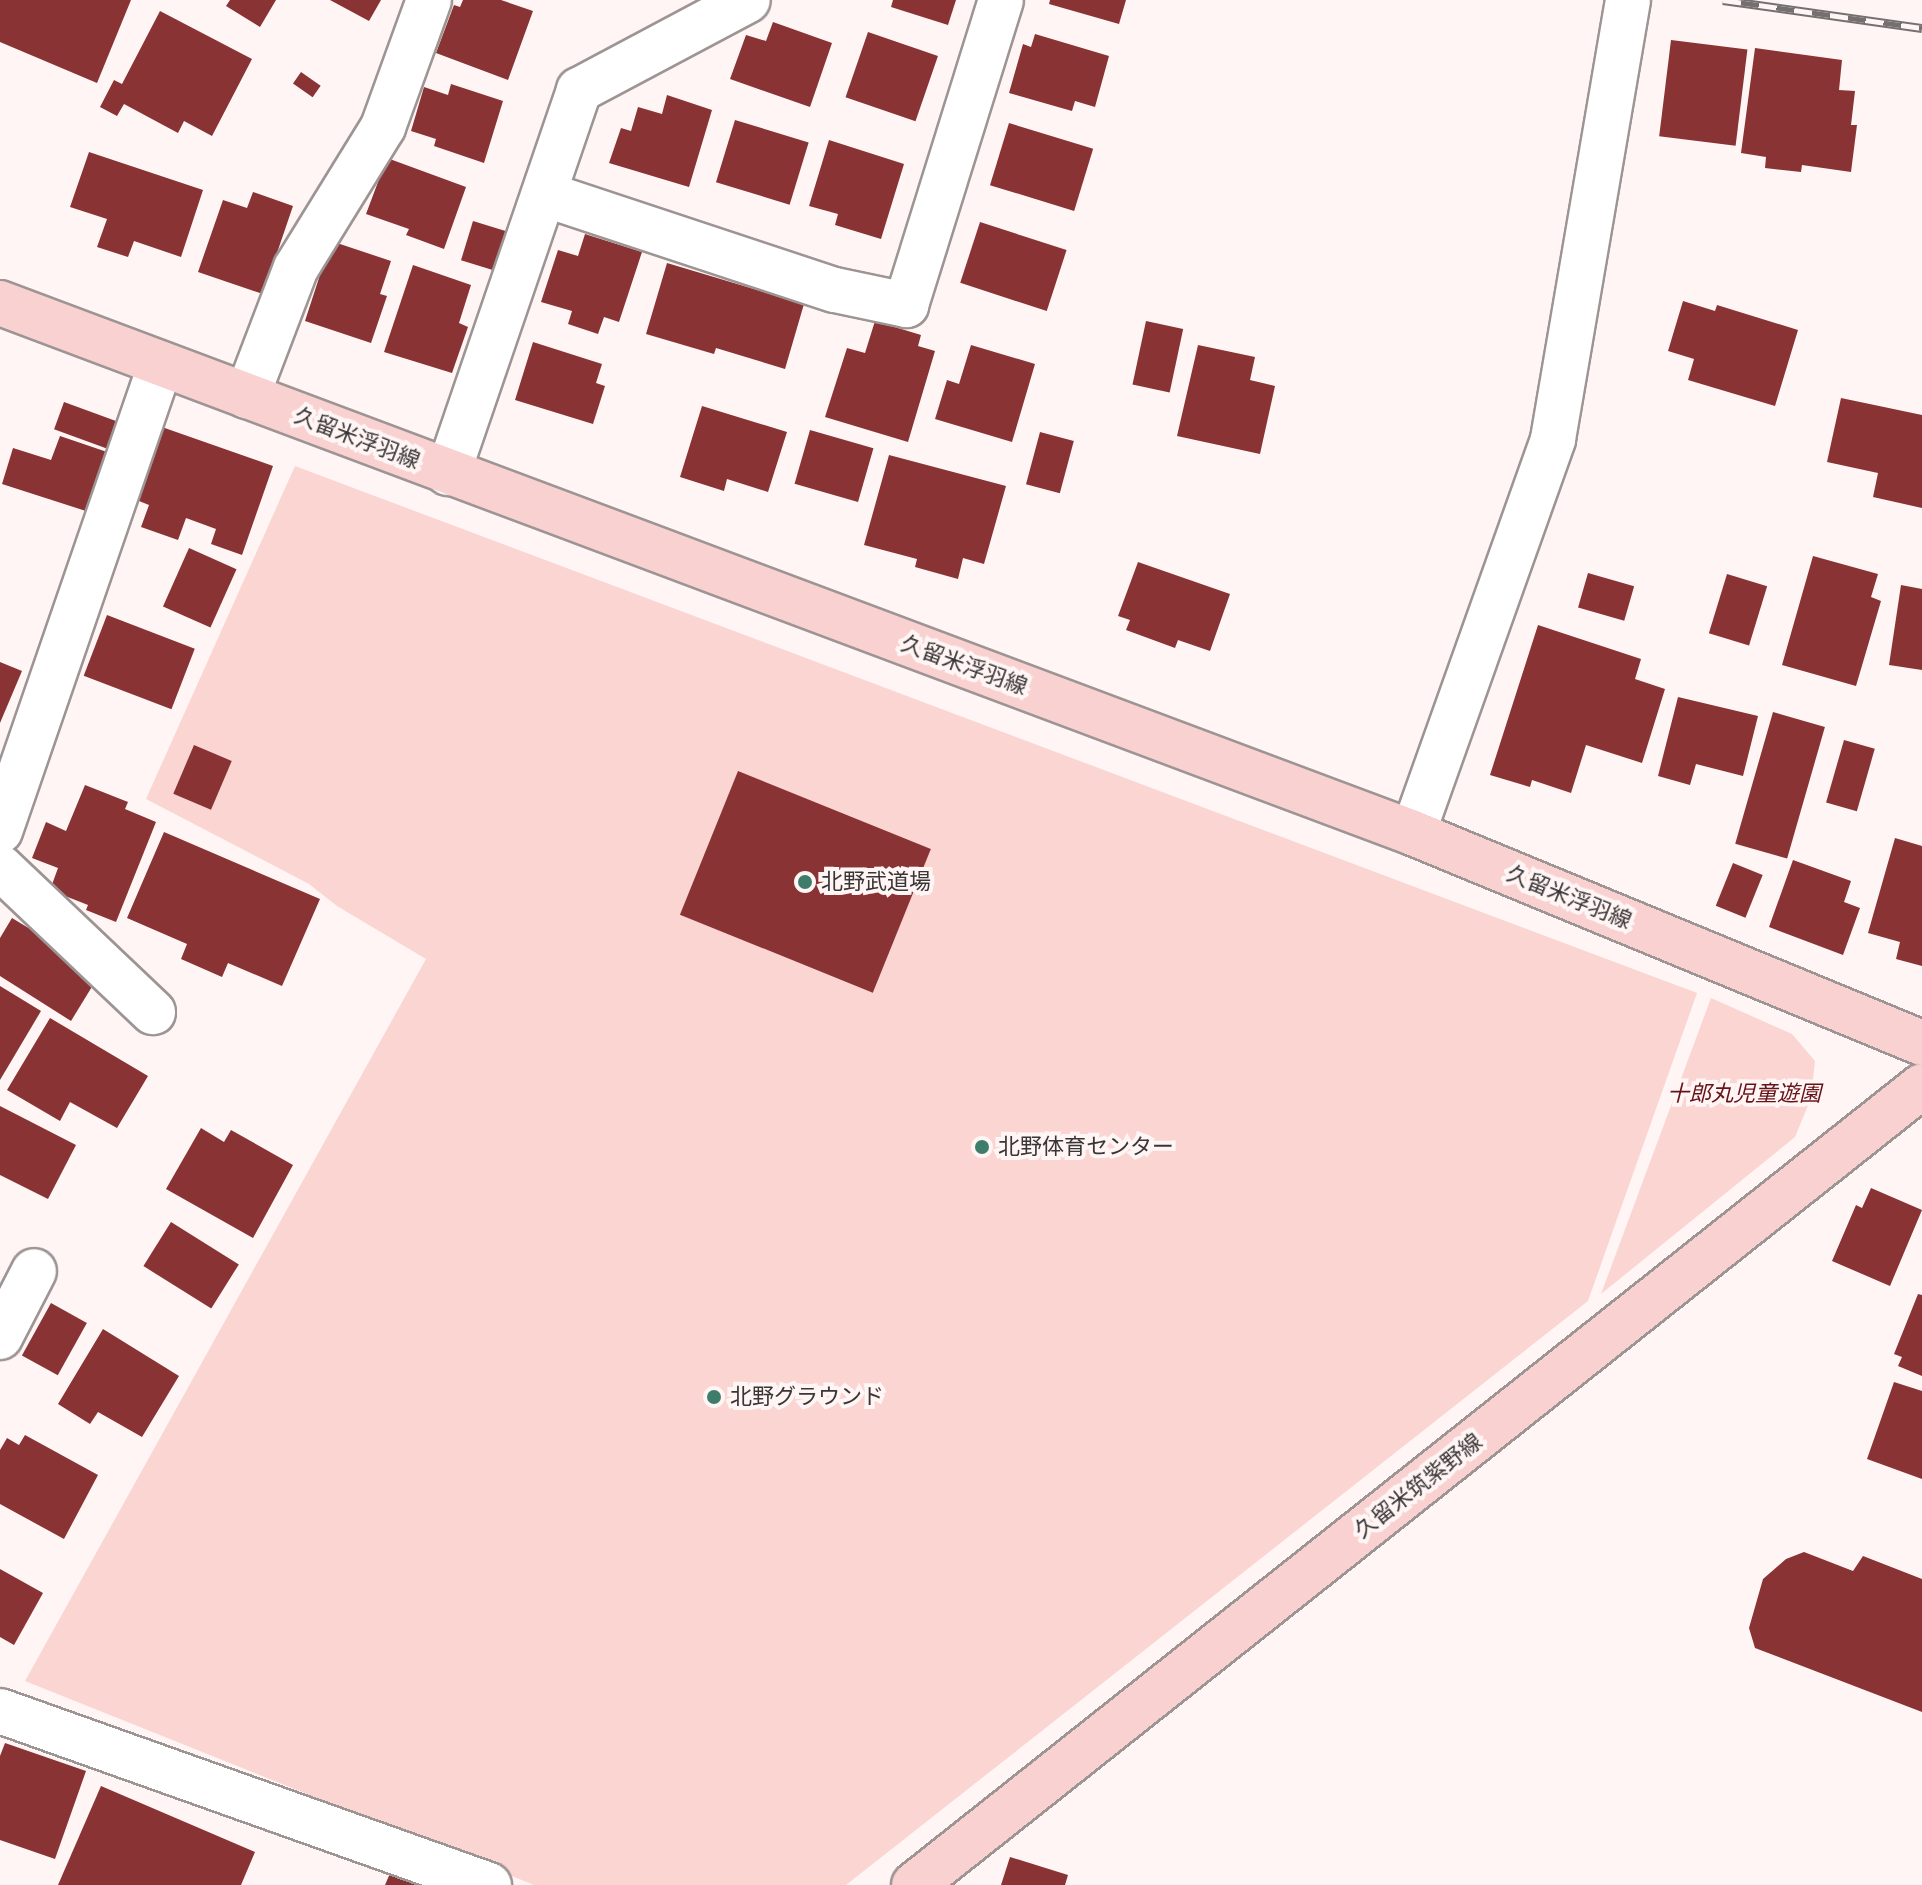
<!DOCTYPE html>
<html>
<head>
<meta charset="utf-8">
<style>
  body { margin:0 }
  #map { position:relative; width:1922px; height:1885px; overflow:hidden; background:#fef5f4; font-family:"Roboto Serif","Noto Sans JP",serif }
  div>[style] { position:absolute }
  [style*='--x'] { left:calc(var(--x)*1px); top:calc(var(--y)*1px); width:calc(var(--w)*1px); rotate:calc(var(--a)*1deg) }
  .green>* { inset:0; background:#fbd5d2 }
  .building>* { inset:0; background:#893335; transform-origin:0 0 }
  .roads { filter:drop-shadow(2px 0 #9d9494) drop-shadow(-2px 0 #9d9494) drop-shadow(0 2px #9d9494) drop-shadow(0 -2px #9d9494) }
  .minor>* { height:44px; margin:-22px; padding:0 22px; transform-origin:22px; border-radius:22px; background:#fff }
  .major>* { height:44px; margin:-22px; padding:0 22px; transform-origin:22px; border-radius:22px; background:#f8d1d0 }
  .rail>* { height:9px; margin-top:-4.5px; transform-origin:0; background:repeating-linear-gradient(90deg,#fef5f4 0 18px,#75706f 0 36px); box-sizing:border-box; border-block:2px solid #75706f }
  .dots>* { width:22px; height:22px; translate:-50% -50%; box-sizing:border-box; border:4px solid #fef5f4; border-radius:50% }
  span { translate:-50% -50%; white-space:nowrap; text-align:center; line-height:1.15; -webkit-text-stroke:8px #fef5f4; paint-order:stroke }
  .street-label { font-size:22px; color:#393635 }
  .poi-label { font-size:22px; color:#393635 }
  .left { translate:0 -50%; text-align:left }
  .park-label { font-size:22px; color:#671219; font-style:italic }
</style>
</head>
<body>
<div id="map">
  <div class="green">
    <div style="clip-path:polygon(295px 466px,1697px 993px,1588px 1301px,846px 1885px,534px 1885px,25px 1681px,426px 959px,337px 906px,309px 884px,146px 799px)"></div>
    <div style="clip-path:polygon(1711px 998px,1792px 1034px,1815px 1061px,1811px 1098px,1795px 1137px,1601px 1294px)"></div>
  </div>
  <div class="building">
    <div style="clip-path:polygon(0 0,131px 0,97px 83px,0 42px)"></div>
    <div style="clip-path:polygon(230px 0,276px 0,260px 27px,226px 6px)"></div>
    <div style="clip-path:polygon(330px 0,381px 0,369px 21px)"></div>
    <div style="clip-path:polygon(463px 0,501px 0,533px 11px,508px 80px,436px 53px,454px 5px,460px 7px)"></div>
    <div style="clip-path:polygon(893px 0,956px 0,948px 25px,891px 7px)"></div>
    <div style="clip-path:polygon(1050px 0,1126px 0,1119px 24px,1049px 4px)"></div>
    <div style="clip-path:polygon(160px 11px,252px 59px,212px 136px,184px 121px,178px 133px,124px 104px,117px 116px,100px 107px,114px 80px,122px 84px)"></div>
    <div style="clip-path:polygon(773px 22px,832px 43px,810px 107px,730px 79px,746px 35px,766px 41px)"></div>
    <div style="left:868px;top:32px;width:74px;height:69px;rotate:19deg"></div>
    <div style="clip-path:polygon(1035px 34px,1109px 56px,1095px 107px,1075px 101px,1072px 111px,1009px 93px,1023px 44px,1031px 47px)"></div>
    <div style="left:1671px;top:40px;width:77px;height:97px;rotate:7deg"></div>
    <div style="clip-path:polygon(1755px 48px,1842px 60px,1839px 90px,1855px 91px,1851px 125px,1857px 125px,1851px 172px,1802px 165px,1801px 172px,1765px 168px,1766px 157px,1741px 153px)"></div>
    <div style="left:301px;top:72px;width:24px;height:14px;rotate:35deg"></div>
    <div style="clip-path:polygon(451px 84px,503px 101px,484px 163px,434px 146px,436px 139px,411px 131px,424px 87px,448px 95px)"></div>
    <div style="clip-path:polygon(667px 95px,712px 110px,689px 187px,609px 163px,621px 128px,631px 131px,638px 107px,662px 114px)"></div>
    <div style="left:735px;top:120px;width:77px;height:65px;rotate:17deg"></div>
    <div style="left:1009px;top:123px;width:88px;height:65px;rotate:17deg"></div>
    <div style="clip-path:polygon(829px 140px,904px 164px,881px 239px,835px 225px,838px 214px,809px 206px)"></div>
    <div style="clip-path:polygon(89px 152px,203px 190px,181px 257px,134px 241px,128px 257px,97px 247px,107px 219px,70px 207px)"></div>
    <div style="clip-path:polygon(387px 158px,466px 187px,444px 249px,406px 235px,409px 229px,366px 214px)"></div>
    <div style="clip-path:polygon(253px 192px,293px 206px,263px 294px,198px 272px,223px 200px,247px 208px)"></div>
    <div style="left:473px;top:221px;width:34px;height:41px;rotate:17deg"></div>
    <div style="left:980px;top:222px;width:91px;height:64px;rotate:18deg"></div>
    <div style="clip-path:polygon(585px 234px,642px 252px,619px 322px,604px 317px,598px 334px,568px 324px,572px 311px,541px 302px,558px 250px,578px 256px)"></div>
    <div style="clip-path:polygon(331px 241px,391px 261px,380px 294px,387px 296px,371px 343px,305px 321px)"></div>
    <div style="clip-path:polygon(667px 263px,804px 304px,785px 369px,716px 348px,714px 354px,646px 334px)"></div>
    <div style="clip-path:polygon(413px 265px,471px 285px,459px 323px,468px 327px,452px 373px,384px 352px)"></div>
    <div style="clip-path:polygon(1683px 301px,1715px 311px,1717px 305px,1798px 330px,1775px 406px,1688px 380px,1694px 359px,1668px 351px)"></div>
    <div style="clip-path:polygon(875px 321px,921px 335px,918px 346px,935px 351px,908px 442px,825px 417px,847px 348px,865px 353px)"></div>
    <div style="left:1146px;top:321px;width:38px;height:65px;rotate:12deg"></div>
    <div style="clip-path:polygon(533px 342px,602px 364px,596px 383px,605px 386px,593px 424px,515px 400px)"></div>
    <div style="clip-path:polygon(971px 345px,1035px 364px,1012px 442px,935px 419px,947px 380px,959px 384px)"></div>
    <div style="clip-path:polygon(1198px 345px,1255px 357px,1250px 380px,1275px 386px,1260px 454px,1177px 436px)"></div>
    <div style="clip-path:polygon(1841px 398px,1922px 415px,1922px 508px,1873px 497px,1878px 473px,1827px 462px)"></div>
    <div style="left:64px;top:402px;width:56px;height:29px;rotate:20deg"></div>
    <div style="clip-path:polygon(702px 406px,787px 432px,768px 492px,727px 479px,724px 491px,680px 477px)"></div>
    <div style="clip-path:polygon(159px 426px,273px 466px,242px 555px,211px 544px,216px 529px,186px 518px,178px 540px,141px 527px,149px 505px,134px 499px)"></div>
    <div style="left:810px;top:430px;width:66px;height:56px;rotate:16deg"></div>
    <div style="left:1040px;top:432px;width:35px;height:54px;rotate:15deg"></div>
    <div style="clip-path:polygon(60px 436px,110px 453px,89px 512px,2px 484px,13px 448px,51px 460px)"></div>
    <div style="clip-path:polygon(889px 455px,1006px 486px,984px 564px,963px 558px,958px 579px,915px 567px,917px 559px,864px 545px)"></div>
    <div style="left:189px;top:548px;width:52px;height:64px;rotate:24deg"></div>
    <div style="clip-path:polygon(1813px 556px,1878px 574px,1871px 597px,1881px 601px,1856px 686px,1782px 665px)"></div>
    <div style="clip-path:polygon(1138px 562px,1230px 594px,1210px 651px,1178px 640px,1175px 648px,1126px 630px,1130px 620px,1118px 616px)"></div>
    <div style="left:1588px;top:573px;width:48px;height:36px;rotate:16deg"></div>
    <div style="left:1727px;top:574px;width:42px;height:62px;rotate:17deg"></div>
    <div style="clip-path:polygon(1901px 585px,1922px 589px,1922px 670px,1889px 665px)"></div>
    <div style="left:107px;top:615px;width:94px;height:65px;rotate:21deg"></div>
    <div style="clip-path:polygon(1538px 625px,1641px 659px,1635px 679px,1665px 689px,1642px 763px,1586px 745px,1571px 793px,1532px 780px,1530px 787px,1490px 775px)"></div>
    <div style="clip-path:polygon(0 662px,22px 671px,0 723px)"></div>
    <div style="clip-path:polygon(1678px 697px,1758px 716px,1743px 776px,1696px 764px,1690px 785px,1658px 776px)"></div>
    <div style="left:1773px;top:712px;width:54px;height:137px;rotate:16deg"></div>
    <div style="left:1844px;top:740px;width:32px;height:65px;rotate:16deg"></div>
    <div style="left:194px;top:745px;width:41px;height:53px;rotate:23deg"></div>
    <div style="left:738px;top:771px;width:208px;height:155px;rotate:22deg"></div>
    <div style="clip-path:polygon(85px 785px,128px 802px,125px 809px,156px 822px,116px 922px,86px 910px,88px 905px,50px 890px,58px 868px,32px 858px,46px 822px,66px 831px)"></div>
    <div style="clip-path:polygon(164px 832px,320px 899px,282px 986px,228px 963px,222px 977px,181px 959px,187px 944px,127px 918px)"></div>
    <div style="clip-path:polygon(1895px 838px,1922px 846px,1922px 966px,1896px 959px,1900px 942px,1868px 933px)"></div>
    <div style="clip-path:polygon(1793px 860px,1851px 881px,1844px 902px,1860px 908px,1843px 955px,1769px 927px)"></div>
    <div style="left:1733px;top:863px;width:32px;height:46px;rotate:22deg"></div>
    <div style="clip-path:polygon(12px 918px,101px 972px,71px 1021px,0 976px,0 938px)"></div>
    <div style="clip-path:polygon(0 986px,41px 1011px,0 1080px)"></div>
    <div style="clip-path:polygon(50px 1018px,148px 1076px,117px 1128px,70px 1102px,60px 1121px,7px 1090px)"></div>
    <div style="clip-path:polygon(0 1106px,76px 1145px,48px 1199px,0 1175px)"></div>
    <div style="clip-path:polygon(201px 1128px,224px 1142px,231px 1130px,293px 1165px,253px 1238px,166px 1189px)"></div>
    <div style="clip-path:polygon(1871px 1188px,1922px 1210px,1890px 1286px,1832px 1261px,1856px 1205px,1862px 1208px)"></div>
    <div style="left:171px;top:1222px;width:80px;height:52px;rotate:32deg"></div>
    <div style="clip-path:polygon(1918px 1294px,1922px 1295px,1922px 1376px,1898px 1366px,1902px 1357px,1894px 1354px)"></div>
    <div style="left:51px;top:1303px;width:41px;height:60px;rotate:29deg"></div>
    <div style="clip-path:polygon(103px 1329px,179px 1376px,142px 1437px,98px 1412px,90px 1424px,58px 1404px)"></div>
    <div style="clip-path:polygon(1894px 1382px,1922px 1391px,1922px 1479px,1867px 1459px)"></div>
    <div style="clip-path:polygon(25px 1435px,98px 1475px,64px 1539px,0 1504px,0 1450px,7px 1438px,19px 1445px)"></div>
    <div style="clip-path:polygon(1804px 1552px,1853px 1571px,1863px 1556px,1922px 1579px,1922px 1712px,1755px 1648px,1749px 1628px,1763px 1579px,1786px 1559px)"></div>
    <div style="clip-path:polygon(0 1569px,43px 1593px,14px 1645px,0 1637px)"></div>
    <div style="clip-path:polygon(5px 1743px,86px 1771px,55px 1859px,0 1840px,0 1756px)"></div>
    <div style="clip-path:polygon(101px 1786px,255px 1852px,241px 1885px,58px 1885px)"></div>
    <div style="clip-path:polygon(1010px 1857px,1068px 1875px,1065px 1885px,1001px 1885px)"></div>
    <div style="clip-path:polygon(394px 1864px,442px 1885px,385px 1885px)"></div>
  </div>
  <div class="roads">
    <div class="minor">
      <div style="--x:544;--y:194;--w:306;--a:18.3"></div>
      <div style="--x:835;--y:290;--w:73;--a:11.9"></div>
      <div style="--x:906;--y:305;--w:319;--a:-72.7"></div>
      <div style="--x:247;--y:396;--w:137;--a:-69.1"></div>
      <div style="--x:296;--y:268;--w:166;--a:-58.3"></div>
      <div style="--x:383;--y:127;--w:135;--a:-70.1"></div>
      <div style="--x:448;--y:473;--w:405;--a:-71.1"></div>
      <div style="--x:579;--y:90;--w:191;--a:-28"></div>
      <div style="--x:0;--y:831;--w:494;--a:-71"></div>
      <div style="--x:1413;--y:833;--w:418;--a:-70.4"></div>
      <div style="--x:1553;--y:439;--w:445;--a:-80.3"></div>
      <div style="--x:0;--y:867;--w:211;--a:43.5"></div>
      <div style="--x:0;--y:1337;--w:74;--a:-62.7"></div>
      <div style="--x:0;--y:1711;--w:519;--a:19.59"></div>
    </div>
    <div class="major">
      <div style="--x:0;--y:303;--w:1509;--a:20.56"></div>
      <div style="--x:1413;--y:833;--w:551;--a:22.42"></div>
      <div style="--x:914;--y:1885;--w:1286;--a:-38.4"></div>
    </div>
  </div>
  <div class="rail">
    <div style="--x:1723;--y:0;--w:201;--a:8"></div>
  </div>
  <div class="dots">
    <div style="left:805px;top:882px;background:#3e7d6a"></div>
    <div style="left:982px;top:1147px;background:#3e7d6a"></div>
    <div style="left:714px;top:1397px;background:#3e7d6a"></div>
  </div>
  <div class="street-label">
    <span style="left:357px;top:438px;rotate:21deg">久留米浮羽線</span>
    <span style="left:964px;top:665px;rotate:20deg">久留米浮羽線</span>
    <span style="left:1569px;top:897px;rotate:22deg">久留米浮羽線</span>
    <span style="left:1418px;top:1486px;rotate:-38deg">久留米筑紫野線</span>
  </div>
  <div class="poi-label">
    <span class="left" style="left:821px;top:882px">北野武道場</span>
    <span class="left" style="left:998px;top:1147px">北野体育センター</span>
    <span class="left" style="left:730px;top:1397px">北野グラウンド</span>
  </div>
  <div class="park-label">
    <span style="left:1744px;top:1094px">十郎丸児童遊園</span>
  </div>
</div>
</body>
</html>
